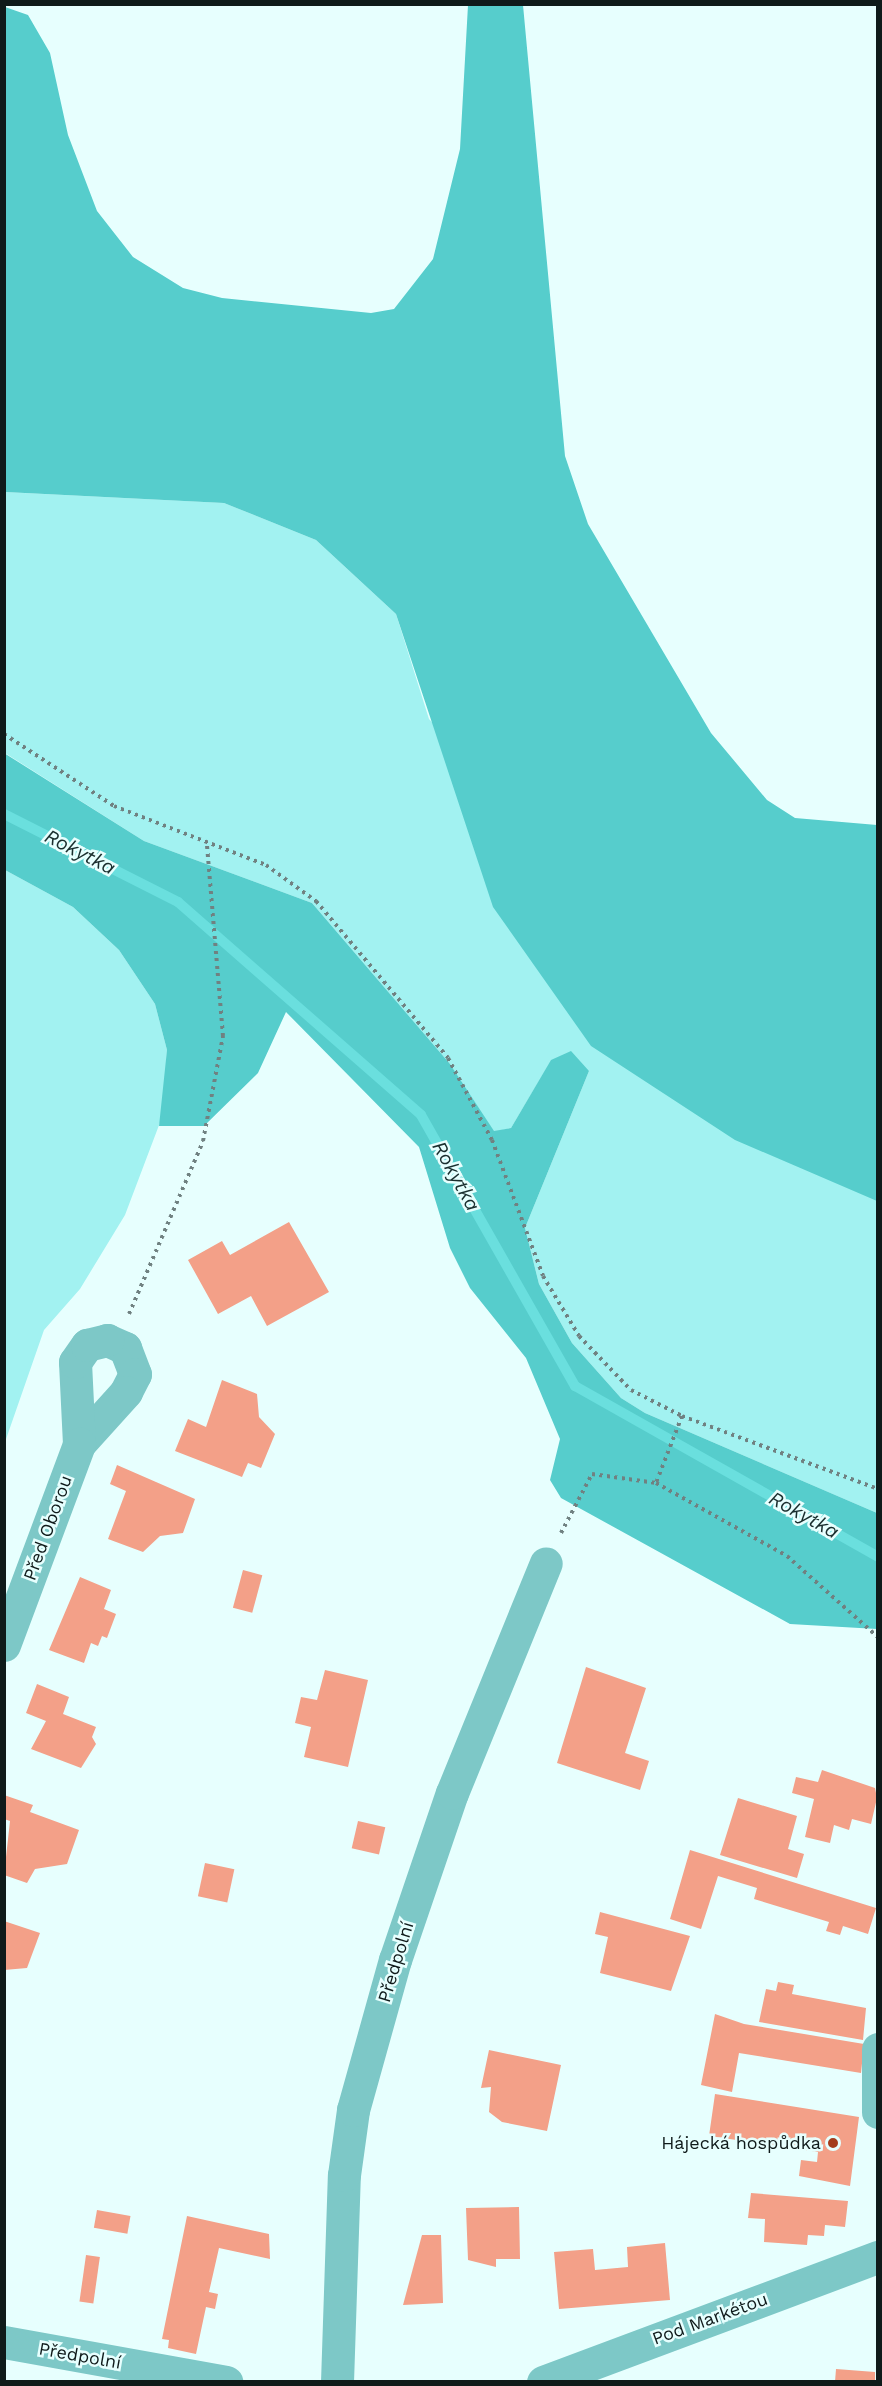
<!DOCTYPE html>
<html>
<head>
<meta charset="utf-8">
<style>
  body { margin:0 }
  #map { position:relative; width:882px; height:2386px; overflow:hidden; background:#e7fffe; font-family:"Work Sans",sans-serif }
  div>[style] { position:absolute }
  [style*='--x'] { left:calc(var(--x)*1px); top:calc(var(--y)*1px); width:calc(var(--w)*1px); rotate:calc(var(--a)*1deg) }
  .green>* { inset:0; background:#a2f2f1 }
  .forest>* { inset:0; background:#56cdcc }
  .stream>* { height:10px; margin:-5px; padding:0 5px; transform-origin:5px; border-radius:5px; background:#6adfde }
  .building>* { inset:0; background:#f3a088; transform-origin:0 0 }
  .path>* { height:4px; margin-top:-2px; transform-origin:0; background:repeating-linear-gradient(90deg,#708181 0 3px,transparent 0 7.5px) }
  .minor>* { height:33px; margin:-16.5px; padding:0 16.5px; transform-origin:16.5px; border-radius:16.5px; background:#7dc8c7 }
  .tertiary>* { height:33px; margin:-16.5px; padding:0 16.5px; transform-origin:16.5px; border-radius:16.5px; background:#7dc8c7 }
  .dots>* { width:16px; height:16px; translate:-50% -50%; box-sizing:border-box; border:3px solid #e7fffe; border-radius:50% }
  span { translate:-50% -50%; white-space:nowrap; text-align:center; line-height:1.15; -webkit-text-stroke:5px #e7fffe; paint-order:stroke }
  .street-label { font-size:18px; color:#0f1a1a }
  .poi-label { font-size:18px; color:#0f1a1a }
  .right { translate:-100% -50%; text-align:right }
  .water-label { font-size:20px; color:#192e2e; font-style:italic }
  .frame { position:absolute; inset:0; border:6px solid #0f1a1a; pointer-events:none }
</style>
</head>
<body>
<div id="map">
  <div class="green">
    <div style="clip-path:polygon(4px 492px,224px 503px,316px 540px,396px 614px,429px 719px,877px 1201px,877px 1513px,645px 1413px,621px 1398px,572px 1343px,539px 1284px,525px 1228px,589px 1071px,551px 1061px,511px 1128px,494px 1132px,450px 1064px,312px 903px,144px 841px,5px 753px)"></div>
    <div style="clip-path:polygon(5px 870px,73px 907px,119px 950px,155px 1004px,167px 1050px,164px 1112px,125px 1215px,80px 1289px,44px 1330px,5px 1442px)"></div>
  </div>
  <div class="forest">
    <div style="clip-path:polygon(468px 5px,523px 5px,565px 456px,588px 524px,711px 733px,767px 800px,795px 818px,877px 825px,877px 1201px,735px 1140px,591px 1046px,493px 907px,396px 614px,316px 540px,224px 503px,5px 492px,5px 7px,28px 15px,50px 53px,68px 135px,97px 211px,133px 257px,183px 288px,222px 298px,371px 313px,394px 309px,433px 259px,460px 149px)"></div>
    <div style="clip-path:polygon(4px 753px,144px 841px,312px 903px,450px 1064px,494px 1131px,511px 1128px,551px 1060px,571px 1051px,589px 1071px,525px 1228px,539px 1284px,572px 1343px,621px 1398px,645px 1413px,877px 1513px,877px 1629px,790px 1624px,561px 1498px,550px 1480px,560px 1439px,526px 1358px,470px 1288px,450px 1248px,419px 1147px,286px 1012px,258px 1073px,204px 1126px,159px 1126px,167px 1050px,155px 1004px,119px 950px,73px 907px,5px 870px)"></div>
  </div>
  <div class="stream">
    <div style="--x:4;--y:814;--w:195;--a:26.8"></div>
    <div style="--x:178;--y:902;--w:323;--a:41.2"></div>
    <div style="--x:421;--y:1115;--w:312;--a:60.4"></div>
    <div style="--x:575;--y:1386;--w:348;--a:29.4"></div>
  </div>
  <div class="building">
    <div style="clip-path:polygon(289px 1222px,329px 1292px,267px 1326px,251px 1296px,218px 1314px,188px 1260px,222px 1241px,230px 1255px)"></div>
    <div style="clip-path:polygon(222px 1380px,257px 1394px,259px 1417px,275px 1434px,261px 1468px,248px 1463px,242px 1477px,175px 1451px,188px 1419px,206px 1427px)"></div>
    <div style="clip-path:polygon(117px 1465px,195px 1499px,183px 1533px,160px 1536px,143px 1552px,108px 1539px,126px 1491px,110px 1484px)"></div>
    <div style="left:243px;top:1570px;width:20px;height:39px;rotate:15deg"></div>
    <div style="clip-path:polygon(80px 1577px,111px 1590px,104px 1609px,116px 1614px,107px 1638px,102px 1636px,98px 1646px,91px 1643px,84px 1663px,49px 1650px)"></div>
    <div style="clip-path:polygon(586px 1667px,646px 1688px,625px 1753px,649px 1761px,640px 1790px,557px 1763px)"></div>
    <div style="clip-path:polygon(325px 1670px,368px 1680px,348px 1767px,304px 1757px,311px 1727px,295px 1723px,301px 1697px,317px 1700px)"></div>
    <div style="clip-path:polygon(37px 1684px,69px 1697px,63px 1714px,96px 1727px,92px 1737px,96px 1744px,81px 1768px,31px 1749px,46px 1721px,26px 1713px)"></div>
    <div style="clip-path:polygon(822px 1770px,875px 1788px,877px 1798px,871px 1824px,852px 1819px,849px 1830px,834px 1825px,830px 1843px,805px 1837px,814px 1799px,792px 1793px,796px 1777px,818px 1782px)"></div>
    <div style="clip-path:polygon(4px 1795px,33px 1805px,30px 1812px,79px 1830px,67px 1864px,35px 1869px,27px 1883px,4px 1875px,10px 1821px,4px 1819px)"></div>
    <div style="clip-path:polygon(738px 1798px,797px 1816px,788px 1849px,804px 1854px,797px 1878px,720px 1855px)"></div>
    <div style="left:358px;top:1821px;width:28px;height:28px;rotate:13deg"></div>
    <div style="clip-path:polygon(690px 1850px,876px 1908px,868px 1934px,843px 1926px,840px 1935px,826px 1931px,829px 1922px,754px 1899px,757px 1888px,718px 1876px,701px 1929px,670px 1919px)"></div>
    <div style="left:205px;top:1863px;width:30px;height:34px;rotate:12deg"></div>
    <div style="clip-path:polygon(600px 1912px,690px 1936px,671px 1991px,600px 1973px,608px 1937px,595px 1934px)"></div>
    <div style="clip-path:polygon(4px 1921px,40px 1933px,27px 1968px,4px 1970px)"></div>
    <div style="clip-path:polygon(778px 1982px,794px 1985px,792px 1994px,866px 2008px,863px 2040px,759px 2022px,766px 1989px,776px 1991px)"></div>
    <div style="clip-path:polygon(715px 2014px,744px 2024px,864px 2044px,861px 2073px,739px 2053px,732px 2092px,701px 2085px)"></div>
    <div style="clip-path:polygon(489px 2050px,561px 2065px,547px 2131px,502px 2122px,489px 2112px,491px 2087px,481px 2088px)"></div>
    <div style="clip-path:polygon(715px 2094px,859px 2117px,850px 2186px,799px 2176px,801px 2160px,817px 2162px,818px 2152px,709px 2136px)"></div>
    <div style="clip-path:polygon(751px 2193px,848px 2201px,845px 2227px,825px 2225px,824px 2236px,808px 2235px,807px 2245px,764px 2242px,765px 2219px,748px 2218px)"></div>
    <div style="clip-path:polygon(519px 2207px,520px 2259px,496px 2259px,496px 2267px,468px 2260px,466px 2208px)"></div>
    <div style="left:97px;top:2210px;width:34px;height:18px;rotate:10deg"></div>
    <div style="clip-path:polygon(187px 2216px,269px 2234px,270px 2259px,219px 2248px,209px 2292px,218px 2294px,215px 2309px,206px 2307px,196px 2354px,168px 2348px,169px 2340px,162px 2339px)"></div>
    <div style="clip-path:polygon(422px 2235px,441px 2235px,443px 2303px,403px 2305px)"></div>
    <div style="clip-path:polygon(665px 2243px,670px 2300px,559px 2309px,554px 2252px,593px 2249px,595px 2270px,628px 2267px,627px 2247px)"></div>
    <div style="left:86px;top:2255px;width:14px;height:47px;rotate:8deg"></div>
    <div style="clip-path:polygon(836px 2369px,875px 2372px,875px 2382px,835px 2382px)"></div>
  </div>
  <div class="path">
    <div style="--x:4;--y:734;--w:131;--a:33.2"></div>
    <div style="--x:114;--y:806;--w:163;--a:21.2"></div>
    <div style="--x:266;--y:865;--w:62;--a:35.8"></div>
    <div style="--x:316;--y:901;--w:205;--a:49.9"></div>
    <div style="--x:448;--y:1058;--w:93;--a:61.8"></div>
    <div style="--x:492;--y:1140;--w:145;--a:69.4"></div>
    <div style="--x:543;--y:1276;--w:70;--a:59"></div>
    <div style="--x:579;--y:1336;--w:75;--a:46.1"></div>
    <div style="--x:631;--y:1390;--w:57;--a:27"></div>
    <div style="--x:682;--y:1416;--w:72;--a:111.2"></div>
    <div style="--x:656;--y:1483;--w:150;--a:29.1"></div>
    <div style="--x:787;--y:1556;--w:122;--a:41.7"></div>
    <div style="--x:129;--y:1314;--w:188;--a:-66.8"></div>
    <div style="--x:203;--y:1141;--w:107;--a:-79.2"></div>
    <div style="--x:223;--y:1036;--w:191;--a:-94.8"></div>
    <div style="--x:682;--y:1416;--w:209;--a:20.4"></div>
    <div style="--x:561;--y:1533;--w:67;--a:-62.3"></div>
    <div style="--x:592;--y:1474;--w:65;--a:8"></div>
  </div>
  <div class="minor">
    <div style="--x:107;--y:1340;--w:20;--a:24"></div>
    <div style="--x:125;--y:1348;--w:28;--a:69"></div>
    <div style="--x:135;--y:1374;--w:20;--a:117"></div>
    <div style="--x:126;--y:1392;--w:70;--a:132.1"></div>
    <div style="--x:79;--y:1444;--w:82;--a:-92.8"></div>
    <div style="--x:75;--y:1362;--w:21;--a:-55"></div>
    <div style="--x:87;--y:1345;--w:21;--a:-14"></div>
    <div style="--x:4;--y:1645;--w:215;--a:-69.5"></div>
    <div style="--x:878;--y:2049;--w:63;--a:90"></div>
    <div style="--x:4;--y:2342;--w:226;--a:10.2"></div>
    <div style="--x:337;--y:2382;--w:207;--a:-88.1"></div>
    <div style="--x:344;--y:2175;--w:66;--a:-82.1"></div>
    <div style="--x:353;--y:2110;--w:156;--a:-74.4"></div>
    <div style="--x:395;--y:1960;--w:176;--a:-71.2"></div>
    <div style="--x:452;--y:1793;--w:248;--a:-67.8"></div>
  </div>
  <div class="tertiary">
    <div style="--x:543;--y:2382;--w:358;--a:-20.5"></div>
  </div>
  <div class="dots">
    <div style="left:833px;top:2143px;background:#a33c1c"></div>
  </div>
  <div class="street-label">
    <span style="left:48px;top:1528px;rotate:-70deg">Před Oborou</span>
    <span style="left:396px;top:1962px;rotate:-73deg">Předpolní</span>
    <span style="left:710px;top:2319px;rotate:-20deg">Pod Markétou</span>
    <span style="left:80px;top:2356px;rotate:10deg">Předpolní</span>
  </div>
  <div class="poi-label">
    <span class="right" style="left:821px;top:2143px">Hájecká hospůdka</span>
  </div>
  <div class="water-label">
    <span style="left:80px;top:852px;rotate:27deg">Rokytka</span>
    <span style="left:456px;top:1176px;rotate:61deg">Rokytka</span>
    <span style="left:804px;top:1515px;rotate:29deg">Rokytka</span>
  </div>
  <div class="frame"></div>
</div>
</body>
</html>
